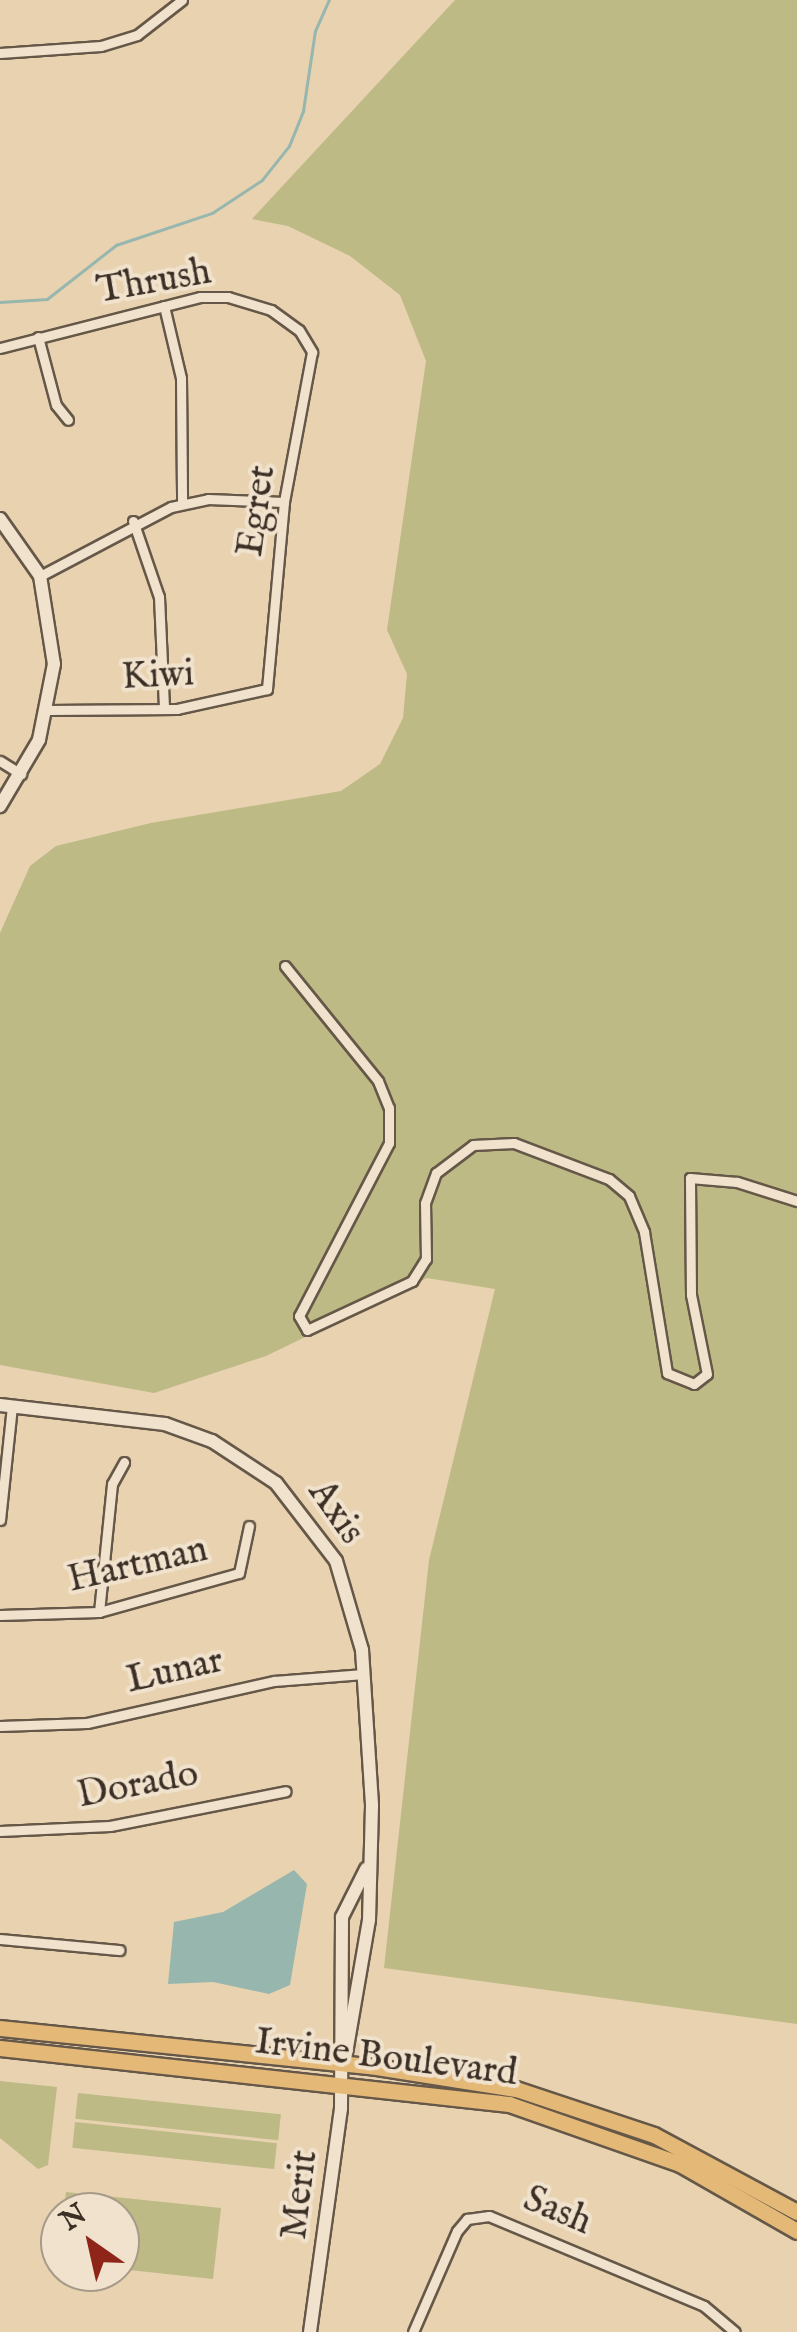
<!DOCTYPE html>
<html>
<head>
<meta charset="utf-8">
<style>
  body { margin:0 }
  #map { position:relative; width:797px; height:2332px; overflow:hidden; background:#e8d2b0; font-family:"IM FELL English",serif }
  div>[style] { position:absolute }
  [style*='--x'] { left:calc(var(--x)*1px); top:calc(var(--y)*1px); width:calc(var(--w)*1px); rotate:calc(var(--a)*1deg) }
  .green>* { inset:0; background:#bdba86; transform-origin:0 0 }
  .water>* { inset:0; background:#97b7ae }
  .stream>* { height:2.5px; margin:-1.25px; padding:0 1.25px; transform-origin:1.25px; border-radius:1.25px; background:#97b7ae }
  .roads { filter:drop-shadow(2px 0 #665848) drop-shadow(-2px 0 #665848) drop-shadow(0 2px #665848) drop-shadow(0 -2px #665848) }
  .street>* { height:9px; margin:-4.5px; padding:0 4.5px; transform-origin:4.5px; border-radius:4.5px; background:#f0e2cc }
  .secondary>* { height:12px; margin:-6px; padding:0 6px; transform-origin:6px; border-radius:6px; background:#f0e2cc }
  .primary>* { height:15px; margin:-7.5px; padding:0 7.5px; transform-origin:7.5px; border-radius:7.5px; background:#e4b978 }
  span { translate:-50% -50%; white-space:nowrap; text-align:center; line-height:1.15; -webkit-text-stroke:8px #f0e2cc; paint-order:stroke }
  .street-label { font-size:38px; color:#3b2f26 }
  .north { position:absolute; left:40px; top:2192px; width:100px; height:100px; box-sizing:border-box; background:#f0e2cc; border:2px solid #a89a8a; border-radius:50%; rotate:326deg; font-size:28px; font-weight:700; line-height:40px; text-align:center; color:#3b2f26 }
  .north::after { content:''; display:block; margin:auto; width:35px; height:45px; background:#8f2418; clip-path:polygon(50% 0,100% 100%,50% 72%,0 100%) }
</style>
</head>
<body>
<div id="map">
  <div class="green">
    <div style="clip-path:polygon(455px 0,797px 0,797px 2024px,384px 1968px,429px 1560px,495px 1289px,427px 1278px,266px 1356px,154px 1393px,0 1365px,0 933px,30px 866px,56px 846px,151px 823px,341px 791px,380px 764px,403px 718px,407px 674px,387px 630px,426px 361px,400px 295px,350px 256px,288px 226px,252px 219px)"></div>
    <div style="clip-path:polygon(0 2081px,57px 2087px,48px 2165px,38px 2169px,0 2138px)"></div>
    <div style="left:78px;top:2093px;width:204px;height:26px;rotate:6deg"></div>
    <div style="left:75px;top:2122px;width:203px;height:26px;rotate:6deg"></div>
    <div style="clip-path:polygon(66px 2192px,221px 2208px,213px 2279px,120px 2269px,120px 2212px,64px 2212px)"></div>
  </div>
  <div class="water">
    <div style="clip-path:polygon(294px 1870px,307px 1884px,290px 1985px,269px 1994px,213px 1982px,168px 1984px,174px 1922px,223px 1912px)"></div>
  </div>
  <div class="stream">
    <div style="--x:0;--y:302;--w:47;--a:-3.7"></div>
    <div style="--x:47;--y:299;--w:88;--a:-38"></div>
    <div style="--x:116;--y:245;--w:101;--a:-18.4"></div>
    <div style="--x:212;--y:213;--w:60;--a:-33.4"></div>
    <div style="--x:262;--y:180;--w:43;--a:-51.5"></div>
    <div style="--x:289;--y:146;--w:38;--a:-68"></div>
    <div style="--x:303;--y:111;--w:81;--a:-81.5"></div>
    <div style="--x:315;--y:31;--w:34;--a:-66"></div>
  </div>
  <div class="roads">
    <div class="street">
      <div style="--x:0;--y:53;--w:101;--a:-4"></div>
      <div style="--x:101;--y:46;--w:38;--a:-17"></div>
      <div style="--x:137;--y:35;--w:57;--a:-37.9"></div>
      <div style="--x:164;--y:306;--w:74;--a:76.7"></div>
      <div style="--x:181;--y:378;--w:126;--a:89.5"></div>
      <div style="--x:38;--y:337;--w:70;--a:75.2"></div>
      <div style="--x:56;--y:405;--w:19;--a:51"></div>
      <div style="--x:0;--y:348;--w:206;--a:-14.3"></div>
      <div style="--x:200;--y:297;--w:28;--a:0"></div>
      <div style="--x:228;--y:297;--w:45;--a:16.8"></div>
      <div style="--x:271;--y:310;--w:34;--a:36"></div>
      <div style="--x:299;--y:330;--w:26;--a:59"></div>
      <div style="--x:312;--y:352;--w:153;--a:100.6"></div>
      <div style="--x:284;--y:502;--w:188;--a:95.2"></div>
      <div style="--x:267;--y:689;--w:92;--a:167.5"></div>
      <div style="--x:177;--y:709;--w:129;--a:179.6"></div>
      <div style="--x:133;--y:521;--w:80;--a:71.1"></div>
      <div style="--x:159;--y:597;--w:112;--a:87.4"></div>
      <div style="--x:40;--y:576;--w:148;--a:-27.8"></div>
      <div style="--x:171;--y:507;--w:38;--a:-12"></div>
      <div style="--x:208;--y:499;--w:76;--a:2.3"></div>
      <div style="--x:0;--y:761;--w:25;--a:32"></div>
      <div style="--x:285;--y:966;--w:148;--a:51"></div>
      <div style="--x:378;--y:1081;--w:29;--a:68"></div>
      <div style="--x:389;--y:1108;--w:35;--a:90"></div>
      <div style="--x:389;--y:1143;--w:195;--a:117.5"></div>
      <div style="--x:299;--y:1316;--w:16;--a:60"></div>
      <div style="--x:307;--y:1330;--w:116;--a:-25"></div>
      <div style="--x:412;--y:1281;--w:26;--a:-58"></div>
      <div style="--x:426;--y:1259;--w:56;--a:-91"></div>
      <div style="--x:425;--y:1203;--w:32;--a:-70"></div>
      <div style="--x:436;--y:1173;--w:46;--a:-37.1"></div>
      <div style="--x:473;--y:1145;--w:41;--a:-2.8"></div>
      <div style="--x:514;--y:1143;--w:102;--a:20.8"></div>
      <div style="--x:609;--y:1179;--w:26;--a:40"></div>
      <div style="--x:629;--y:1196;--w:39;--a:67"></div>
      <div style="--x:644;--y:1232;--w:143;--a:80.7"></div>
      <div style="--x:667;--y:1373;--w:29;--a:22"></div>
      <div style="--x:694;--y:1384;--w:16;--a:-38"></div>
      <div style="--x:707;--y:1374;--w:81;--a:-101.4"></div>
      <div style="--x:691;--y:1295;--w:117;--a:-90.5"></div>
      <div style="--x:690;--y:1178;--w:47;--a:4.9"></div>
      <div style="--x:737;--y:1182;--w:63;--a:17.6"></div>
      <div style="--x:0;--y:1520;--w:115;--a:-84"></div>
      <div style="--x:99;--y:1612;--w:129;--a:-84.2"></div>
      <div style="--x:112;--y:1484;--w:25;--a:-61"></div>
      <div style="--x:0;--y:1615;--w:99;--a:-1.7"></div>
      <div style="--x:99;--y:1612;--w:145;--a:-15.6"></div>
      <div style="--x:239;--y:1573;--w:48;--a:-78"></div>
      <div style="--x:0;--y:1726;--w:87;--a:-2"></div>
      <div style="--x:87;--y:1723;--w:192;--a:-12.7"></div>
      <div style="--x:274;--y:1681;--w:90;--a:-4.4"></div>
      <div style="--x:0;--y:1831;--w:110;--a:-2.6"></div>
      <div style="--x:110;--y:1826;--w:179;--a:-11.2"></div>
      <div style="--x:0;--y:1939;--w:120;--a:5.3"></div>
      <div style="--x:413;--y:2332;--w:110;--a:-66.5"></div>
      <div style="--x:457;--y:2231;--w:16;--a:-50"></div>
      <div style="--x:467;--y:2219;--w:22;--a:-8"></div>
      <div style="--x:489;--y:2216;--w:233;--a:22.7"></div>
      <div style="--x:704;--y:2306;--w:40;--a:40"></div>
    </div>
    <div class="secondary">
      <div style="--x:0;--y:519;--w:70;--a:54.9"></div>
      <div style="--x:40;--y:576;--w:89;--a:81"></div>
      <div style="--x:54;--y:664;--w:77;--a:101.2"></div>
      <div style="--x:39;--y:740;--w:77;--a:120.6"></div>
      <div style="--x:0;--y:1405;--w:166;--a:6.6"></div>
      <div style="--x:165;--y:1424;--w:50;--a:19.9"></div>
      <div style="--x:212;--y:1441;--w:77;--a:33.3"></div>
      <div style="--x:276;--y:1483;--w:98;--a:52.4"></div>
      <div style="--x:336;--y:1561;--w:93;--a:73.7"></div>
      <div style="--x:362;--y:1650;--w:156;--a:86.3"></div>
      <div style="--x:372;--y:1806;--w:114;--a:91.5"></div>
      <div style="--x:369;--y:1920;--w:146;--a:99.8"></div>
      <div style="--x:310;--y:2332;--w:225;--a:-82.1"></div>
      <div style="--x:341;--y:2109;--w:192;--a:-89.7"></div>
      <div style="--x:342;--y:1917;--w:54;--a:-63.4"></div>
    </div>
    <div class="primary">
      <div style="--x:0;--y:2028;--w:372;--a:5.9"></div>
      <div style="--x:370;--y:2066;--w:148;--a:9"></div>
      <div style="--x:516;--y:2089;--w:145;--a:18.4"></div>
      <div style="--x:654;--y:2135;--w:162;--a:28.3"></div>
      <div style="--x:0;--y:2048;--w:512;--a:6.28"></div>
      <div style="--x:509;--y:2104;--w:181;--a:19.3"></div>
      <div style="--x:680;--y:2164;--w:135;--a:29.8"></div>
    </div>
  </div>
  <div class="street-label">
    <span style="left:154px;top:283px;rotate:-10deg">Thrush</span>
    <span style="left:258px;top:511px;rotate:-82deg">Egret</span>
    <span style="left:158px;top:677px;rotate:-3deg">Kiwi</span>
    <span style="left:335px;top:1513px;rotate:55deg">Axis</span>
    <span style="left:138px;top:1566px;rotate:-13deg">Hartman</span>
    <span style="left:175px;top:1672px;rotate:-13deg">Lunar</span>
    <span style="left:138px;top:1786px;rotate:-11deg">Dorado</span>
    <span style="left:386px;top:2059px;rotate:7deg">Irvine Boulevard</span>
    <span style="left:301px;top:2195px;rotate:-83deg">Merit</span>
    <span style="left:557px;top:2212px;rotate:23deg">Sash</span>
  </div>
  <div class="north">N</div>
</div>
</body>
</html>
